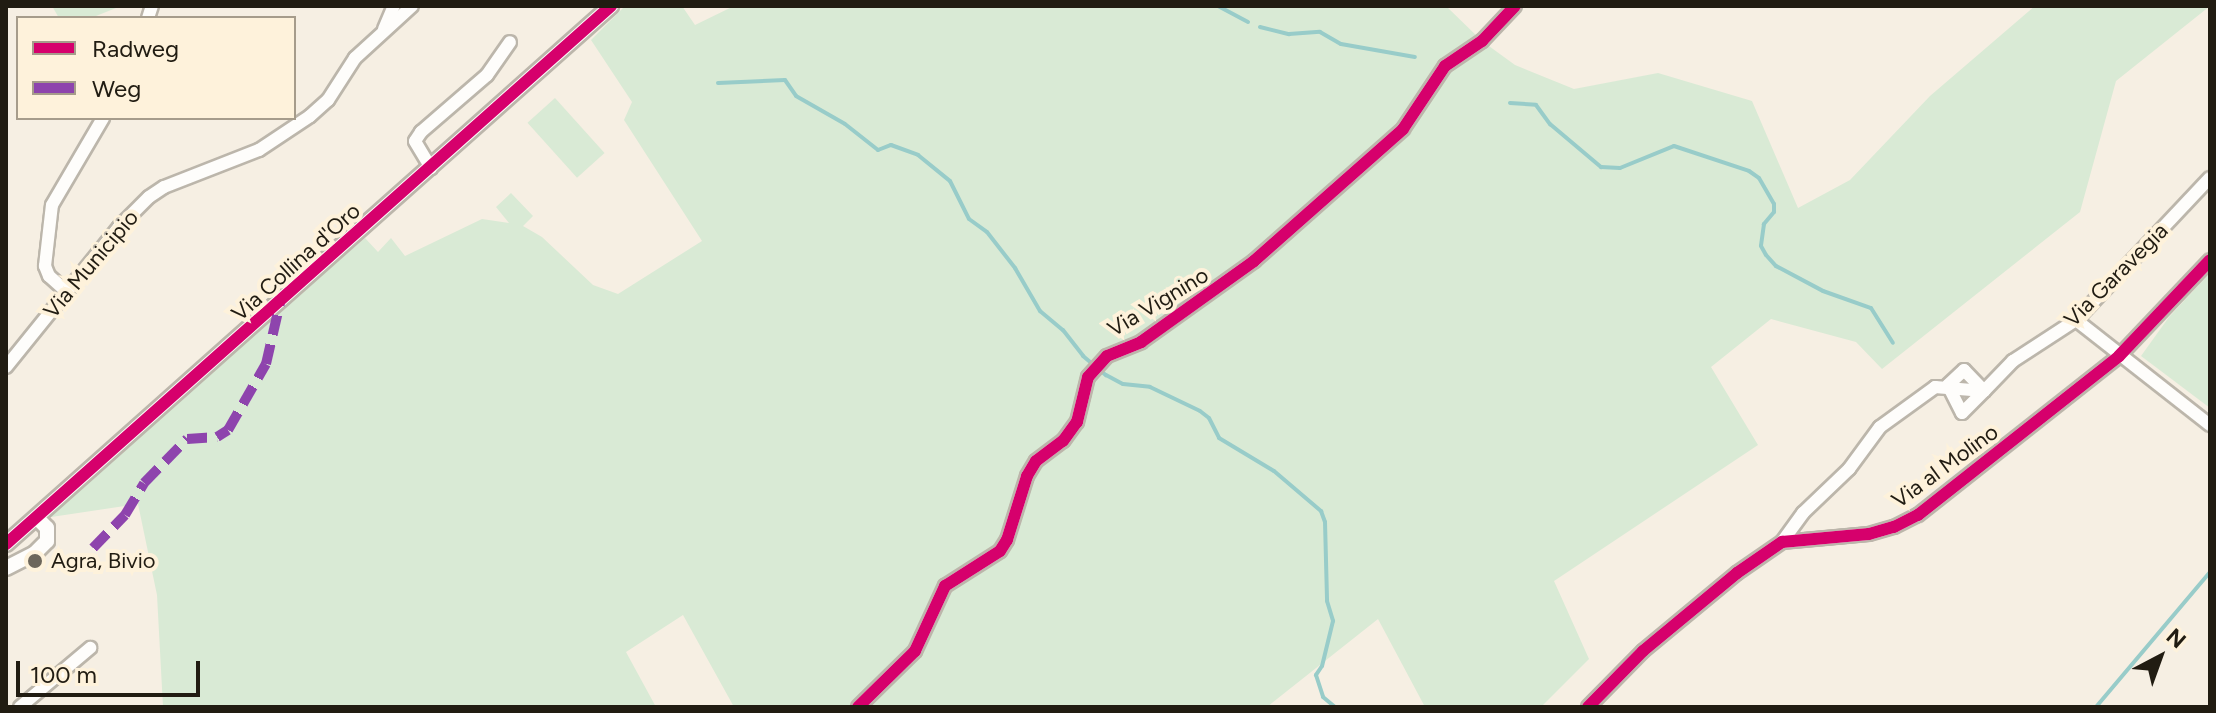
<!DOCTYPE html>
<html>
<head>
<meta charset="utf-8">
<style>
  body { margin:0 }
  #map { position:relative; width:2216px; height:713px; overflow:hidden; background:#f6efe3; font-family:Figtree,sans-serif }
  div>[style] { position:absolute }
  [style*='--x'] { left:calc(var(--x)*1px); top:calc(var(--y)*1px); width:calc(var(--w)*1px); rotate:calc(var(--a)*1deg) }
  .green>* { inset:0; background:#d9ead5; transform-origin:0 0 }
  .stream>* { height:4px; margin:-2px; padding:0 2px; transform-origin:2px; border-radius:2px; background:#98ccc9 }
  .roads { filter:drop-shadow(2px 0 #bcb6ab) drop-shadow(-2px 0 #bcb6ab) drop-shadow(0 2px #bcb6ab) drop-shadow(0 -2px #bcb6ab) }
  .minor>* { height:12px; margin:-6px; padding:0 6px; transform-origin:6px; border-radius:6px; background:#fefdfb }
  .tertiary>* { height:14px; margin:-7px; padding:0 7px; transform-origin:7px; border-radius:7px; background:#fefdfb }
  .quiet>* { height:10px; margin-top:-5px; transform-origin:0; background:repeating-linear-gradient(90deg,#8e44ad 0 20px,transparent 0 30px) }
  .cycleway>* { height:12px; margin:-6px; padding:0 6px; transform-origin:6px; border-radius:6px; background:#d6006c }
  .dots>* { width:22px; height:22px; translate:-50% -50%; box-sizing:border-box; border:4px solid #fef2db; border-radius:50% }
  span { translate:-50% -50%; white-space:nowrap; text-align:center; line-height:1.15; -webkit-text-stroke:8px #fef2db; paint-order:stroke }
  .street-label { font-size:22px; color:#211c12 }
  .poi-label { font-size:22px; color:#211c12 }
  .left { translate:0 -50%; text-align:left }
  .frame { position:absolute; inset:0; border:8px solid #211c12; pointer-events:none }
  .legend { position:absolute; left:16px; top:16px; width:280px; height:104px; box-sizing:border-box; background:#fef2db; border:2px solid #a69c8b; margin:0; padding:10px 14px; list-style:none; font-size:24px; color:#211c12 }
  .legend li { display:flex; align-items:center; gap:16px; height:40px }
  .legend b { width:40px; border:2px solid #a69c8b }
  .north { position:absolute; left:2120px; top:617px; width:80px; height:80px; -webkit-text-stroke:6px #fef2db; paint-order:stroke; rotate:41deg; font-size:22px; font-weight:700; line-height:32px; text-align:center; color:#211c12 }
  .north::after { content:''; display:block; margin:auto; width:28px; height:36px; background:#211c12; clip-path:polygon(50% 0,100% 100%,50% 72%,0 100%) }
  .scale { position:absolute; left:16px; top:661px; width:184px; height:36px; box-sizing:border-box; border:4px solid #211c12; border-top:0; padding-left:10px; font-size:24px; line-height:28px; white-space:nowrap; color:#211c12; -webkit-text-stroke:6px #fef2db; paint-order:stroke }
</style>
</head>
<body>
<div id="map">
  <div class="green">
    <div style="clip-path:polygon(52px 6px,121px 6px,91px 18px,59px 18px)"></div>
    <div style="clip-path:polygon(625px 6px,682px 6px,695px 25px,734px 6px,1446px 6px,1482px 41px,1515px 65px,1574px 89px,1658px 73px,1752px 101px,1798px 208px,1850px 180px,1930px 96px,2035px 6px,2210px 6px,2116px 81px,2080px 212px,1882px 369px,1856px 342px,1771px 319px,1711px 367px,1758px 445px,1554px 581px,1589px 659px,1541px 707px,1425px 707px,1378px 619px,1267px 707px,734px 707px,683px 615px,626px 652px,656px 707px,163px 707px,157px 595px,138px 504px,38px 519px,365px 238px,378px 252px,391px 238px,405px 256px,482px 219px,509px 223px,496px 207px,511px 193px,533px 216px,523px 226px,542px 237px,593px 285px,618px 294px,702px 241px,624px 120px,632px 102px,591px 40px)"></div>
    <div style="left:555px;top:98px;width:74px;height:37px;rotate:48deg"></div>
    <div style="clip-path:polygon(2210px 273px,2210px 408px,2141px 356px,2169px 317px)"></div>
  </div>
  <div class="stream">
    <div style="--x:1218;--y:6;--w:34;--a:28"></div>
    <div style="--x:1260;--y:27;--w:30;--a:14"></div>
    <div style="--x:1289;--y:34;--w:31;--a:-4"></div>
    <div style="--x:1320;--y:32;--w:24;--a:30"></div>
    <div style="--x:1341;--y:44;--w:75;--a:10"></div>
    <div style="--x:718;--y:83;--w:67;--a:-2.6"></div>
    <div style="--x:785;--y:80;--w:19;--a:55"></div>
    <div style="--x:796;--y:96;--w:56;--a:29.7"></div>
    <div style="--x:845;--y:124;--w:42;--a:38.2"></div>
    <div style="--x:878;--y:150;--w:14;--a:-21"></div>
    <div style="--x:891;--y:145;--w:29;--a:20"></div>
    <div style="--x:918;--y:155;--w:41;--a:39.1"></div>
    <div style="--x:950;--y:181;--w:42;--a:63.4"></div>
    <div style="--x:969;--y:219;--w:22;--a:36"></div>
    <div style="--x:987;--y:232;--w:46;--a:52.1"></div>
    <div style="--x:1015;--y:268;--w:50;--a:59.8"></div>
    <div style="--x:1040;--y:311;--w:30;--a:40"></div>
    <div style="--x:1063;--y:330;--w:33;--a:52"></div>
    <div style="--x:1083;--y:356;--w:30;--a:40"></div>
    <div style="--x:1106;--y:375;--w:19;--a:28"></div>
    <div style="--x:1123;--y:384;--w:27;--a:6"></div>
    <div style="--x:1150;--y:387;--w:55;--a:25.6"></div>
    <div style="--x:1200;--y:411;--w:11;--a:38"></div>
    <div style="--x:1209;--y:418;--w:22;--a:63"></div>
    <div style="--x:1219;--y:438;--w:64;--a:31"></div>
    <div style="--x:1274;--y:471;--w:62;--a:40.4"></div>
    <div style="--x:1321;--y:511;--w:12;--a:70"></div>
    <div style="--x:1325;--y:522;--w:79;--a:88.5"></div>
    <div style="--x:1327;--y:601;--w:21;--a:73"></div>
    <div style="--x:1333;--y:621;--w:46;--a:103.7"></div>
    <div style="--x:1322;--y:666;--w:11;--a:124"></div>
    <div style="--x:1316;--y:675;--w:23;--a:72"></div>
    <div style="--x:1323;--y:697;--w:16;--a:40"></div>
    <div style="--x:1510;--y:103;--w:26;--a:4"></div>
    <div style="--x:1536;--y:105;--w:24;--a:54"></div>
    <div style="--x:1550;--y:124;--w:67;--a:40.1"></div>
    <div style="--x:1601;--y:167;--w:19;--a:3"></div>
    <div style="--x:1620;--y:168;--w:58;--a:-22.2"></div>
    <div style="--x:1674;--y:146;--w:79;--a:18.4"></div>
    <div style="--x:1749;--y:171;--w:12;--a:35"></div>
    <div style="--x:1759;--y:178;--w:30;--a:60"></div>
    <div style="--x:1774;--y:204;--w:8;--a:90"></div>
    <div style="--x:1774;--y:212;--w:16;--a:130"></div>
    <div style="--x:1764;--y:224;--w:22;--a:98"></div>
    <div style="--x:1761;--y:246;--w:10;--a:61"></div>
    <div style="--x:1766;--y:255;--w:15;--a:48"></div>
    <div style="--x:1776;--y:266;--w:53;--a:28"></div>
    <div style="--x:1823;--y:291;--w:51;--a:19.5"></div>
    <div style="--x:1871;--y:308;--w:41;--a:57.8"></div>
    <div style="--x:2096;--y:707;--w:177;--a:-49.8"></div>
  </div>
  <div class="roads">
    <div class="minor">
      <div style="--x:148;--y:18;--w:13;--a:-72"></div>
      <div style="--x:384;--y:29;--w:25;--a:-67"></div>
      <div style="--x:431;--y:168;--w:31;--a:-121"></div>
      <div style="--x:415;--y:141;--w:11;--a:-56"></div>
      <div style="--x:421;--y:132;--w:87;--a:-40.8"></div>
      <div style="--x:487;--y:75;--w:40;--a:-55.1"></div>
      <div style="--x:67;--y:292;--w:24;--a:-138"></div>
      <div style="--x:49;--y:276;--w:11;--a:-112"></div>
      <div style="--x:45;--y:266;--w:61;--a:-83.5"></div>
      <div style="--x:52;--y:205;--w:101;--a:-59.6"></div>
      <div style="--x:2076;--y:320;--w:170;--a:38.1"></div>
      <div style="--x:6;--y:367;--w:180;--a:-51.1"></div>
      <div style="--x:119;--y:227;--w:42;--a:-45"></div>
      <div style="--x:149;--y:197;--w:18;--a:-34"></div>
      <div style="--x:164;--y:187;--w:102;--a:-21.3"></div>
      <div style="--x:259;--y:150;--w:61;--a:-33.7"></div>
      <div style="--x:310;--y:116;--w:24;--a:-42"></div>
      <div style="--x:328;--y:100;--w:50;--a:-57.3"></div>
      <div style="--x:355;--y:58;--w:77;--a:-42.4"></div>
      <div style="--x:1964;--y:370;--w:29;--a:46"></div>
      <div style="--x:1984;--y:391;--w:31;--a:135"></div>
      <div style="--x:1962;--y:413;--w:31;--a:-117"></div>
      <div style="--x:1948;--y:385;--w:22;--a:-43"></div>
      <div style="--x:1782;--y:542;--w:36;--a:-54"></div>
      <div style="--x:1803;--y:513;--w:64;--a:-43.7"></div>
      <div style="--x:1849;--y:469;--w:52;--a:-53.6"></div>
      <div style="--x:1880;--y:427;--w:68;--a:-36"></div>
      <div style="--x:1935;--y:387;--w:49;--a:4.7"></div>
      <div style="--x:1984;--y:391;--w:42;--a:-46"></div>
      <div style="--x:2013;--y:361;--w:75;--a:-33.1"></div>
      <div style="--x:2076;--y:320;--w:195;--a:-46.7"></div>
      <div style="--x:20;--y:707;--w:92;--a:-40.1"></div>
      <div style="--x:858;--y:707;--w:80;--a:-44.5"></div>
      <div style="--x:915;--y:651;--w:72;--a:-65.2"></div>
      <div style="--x:945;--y:586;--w:65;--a:-32.5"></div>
      <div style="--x:1000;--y:551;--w:13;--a:-58"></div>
      <div style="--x:1007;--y:540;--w:67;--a:-72.6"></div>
      <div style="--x:1027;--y:476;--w:17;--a:-59"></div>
      <div style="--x:1036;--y:461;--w:34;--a:-37"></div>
      <div style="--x:1063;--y:441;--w:24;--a:-54"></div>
      <div style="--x:1077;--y:422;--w:46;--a:-76.3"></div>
      <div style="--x:1088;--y:377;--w:28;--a:-48"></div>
      <div style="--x:1107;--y:356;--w:37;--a:-22"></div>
      <div style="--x:1141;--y:342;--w:139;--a:-35.6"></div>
      <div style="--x:1254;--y:261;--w:199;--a:-41.5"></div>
      <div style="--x:1403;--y:129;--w:76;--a:-56.3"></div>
      <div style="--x:1445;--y:66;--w:45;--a:-34"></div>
      <div style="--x:1482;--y:41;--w:48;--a:-46.7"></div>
      <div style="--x:1588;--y:707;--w:78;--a:-45.5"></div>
      <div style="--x:1643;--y:651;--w:122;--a:-39.7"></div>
      <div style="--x:1737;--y:573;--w:55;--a:-34.6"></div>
      <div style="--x:1782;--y:542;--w:87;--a:-5.3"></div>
      <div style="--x:1869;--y:534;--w:26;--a:-16"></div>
      <div style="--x:1894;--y:527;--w:27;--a:-27"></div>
      <div style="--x:1918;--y:515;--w:256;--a:-38.3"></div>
      <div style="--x:2119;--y:356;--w:132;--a:-46.5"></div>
    </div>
    <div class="tertiary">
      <div style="--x:6;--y:544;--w:810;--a:-41.65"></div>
      <div style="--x:6;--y:568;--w:33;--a:-27"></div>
      <div style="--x:35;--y:553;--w:17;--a:-45"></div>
      <div style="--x:47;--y:541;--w:13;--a:-90"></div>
      <div style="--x:47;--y:528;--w:13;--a:-135"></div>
    </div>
  </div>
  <div class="quiet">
    <div style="--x:93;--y:548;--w:46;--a:-45.9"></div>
    <div style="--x:125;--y:515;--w:37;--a:-59"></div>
    <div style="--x:144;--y:483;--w:62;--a:-45.7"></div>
    <div style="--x:187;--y:439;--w:30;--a:-4"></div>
    <div style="--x:217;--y:437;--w:13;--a:-32"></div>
    <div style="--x:228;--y:430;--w:76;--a:-60.1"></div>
    <div style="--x:266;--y:364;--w:63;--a:-77.1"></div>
  </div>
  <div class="cycleway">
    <div style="--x:6;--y:544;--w:810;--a:-41.65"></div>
    <div style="--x:858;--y:707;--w:80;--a:-44.5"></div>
    <div style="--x:915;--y:651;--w:72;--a:-65.2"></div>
    <div style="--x:945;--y:586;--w:65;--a:-32.5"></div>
    <div style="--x:1000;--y:551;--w:13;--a:-58"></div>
    <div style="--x:1007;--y:540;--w:67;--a:-72.6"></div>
    <div style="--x:1027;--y:476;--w:17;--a:-59"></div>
    <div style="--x:1036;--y:461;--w:34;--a:-37"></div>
    <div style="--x:1063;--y:441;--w:24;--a:-54"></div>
    <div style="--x:1077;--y:422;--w:46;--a:-76.3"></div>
    <div style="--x:1088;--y:377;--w:28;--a:-48"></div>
    <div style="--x:1107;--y:356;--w:37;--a:-22"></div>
    <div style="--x:1141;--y:342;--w:139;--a:-35.6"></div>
    <div style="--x:1254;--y:261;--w:199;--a:-41.5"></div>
    <div style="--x:1403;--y:129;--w:76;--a:-56.3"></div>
    <div style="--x:1445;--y:66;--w:45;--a:-34"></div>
    <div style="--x:1482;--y:41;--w:48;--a:-46.7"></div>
    <div style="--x:1588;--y:707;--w:78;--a:-45.5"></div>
    <div style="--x:1643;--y:651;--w:122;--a:-39.7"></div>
    <div style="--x:1737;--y:573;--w:55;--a:-34.6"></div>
    <div style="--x:1782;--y:542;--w:87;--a:-5.3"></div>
    <div style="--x:1869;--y:534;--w:26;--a:-16"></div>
    <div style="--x:1894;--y:527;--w:27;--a:-27"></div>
    <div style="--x:1918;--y:515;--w:256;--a:-38.3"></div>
    <div style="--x:2119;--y:356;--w:132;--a:-46.5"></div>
  </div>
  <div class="dots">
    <div style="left:35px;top:561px;background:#6c665b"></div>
  </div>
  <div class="street-label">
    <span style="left:296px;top:262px;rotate:-42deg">Via Collina d'Oro</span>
    <span style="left:91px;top:264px;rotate:-50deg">Via Municipio</span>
    <span style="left:2116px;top:275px;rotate:-45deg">Via Garavegia</span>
    <span style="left:1158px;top:302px;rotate:-31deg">Via Vignino</span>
    <span style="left:1945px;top:466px;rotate:-36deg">Via al Molino</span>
  </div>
  <div class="poi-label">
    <span class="left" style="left:51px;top:561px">Agra, Bivio</span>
  </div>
  <div class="frame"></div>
  <ul class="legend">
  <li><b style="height:10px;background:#d6006c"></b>Radweg</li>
  <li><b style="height:10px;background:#8e44ad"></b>Weg</li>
  </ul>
  <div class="north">N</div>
  <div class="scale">100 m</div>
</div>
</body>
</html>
